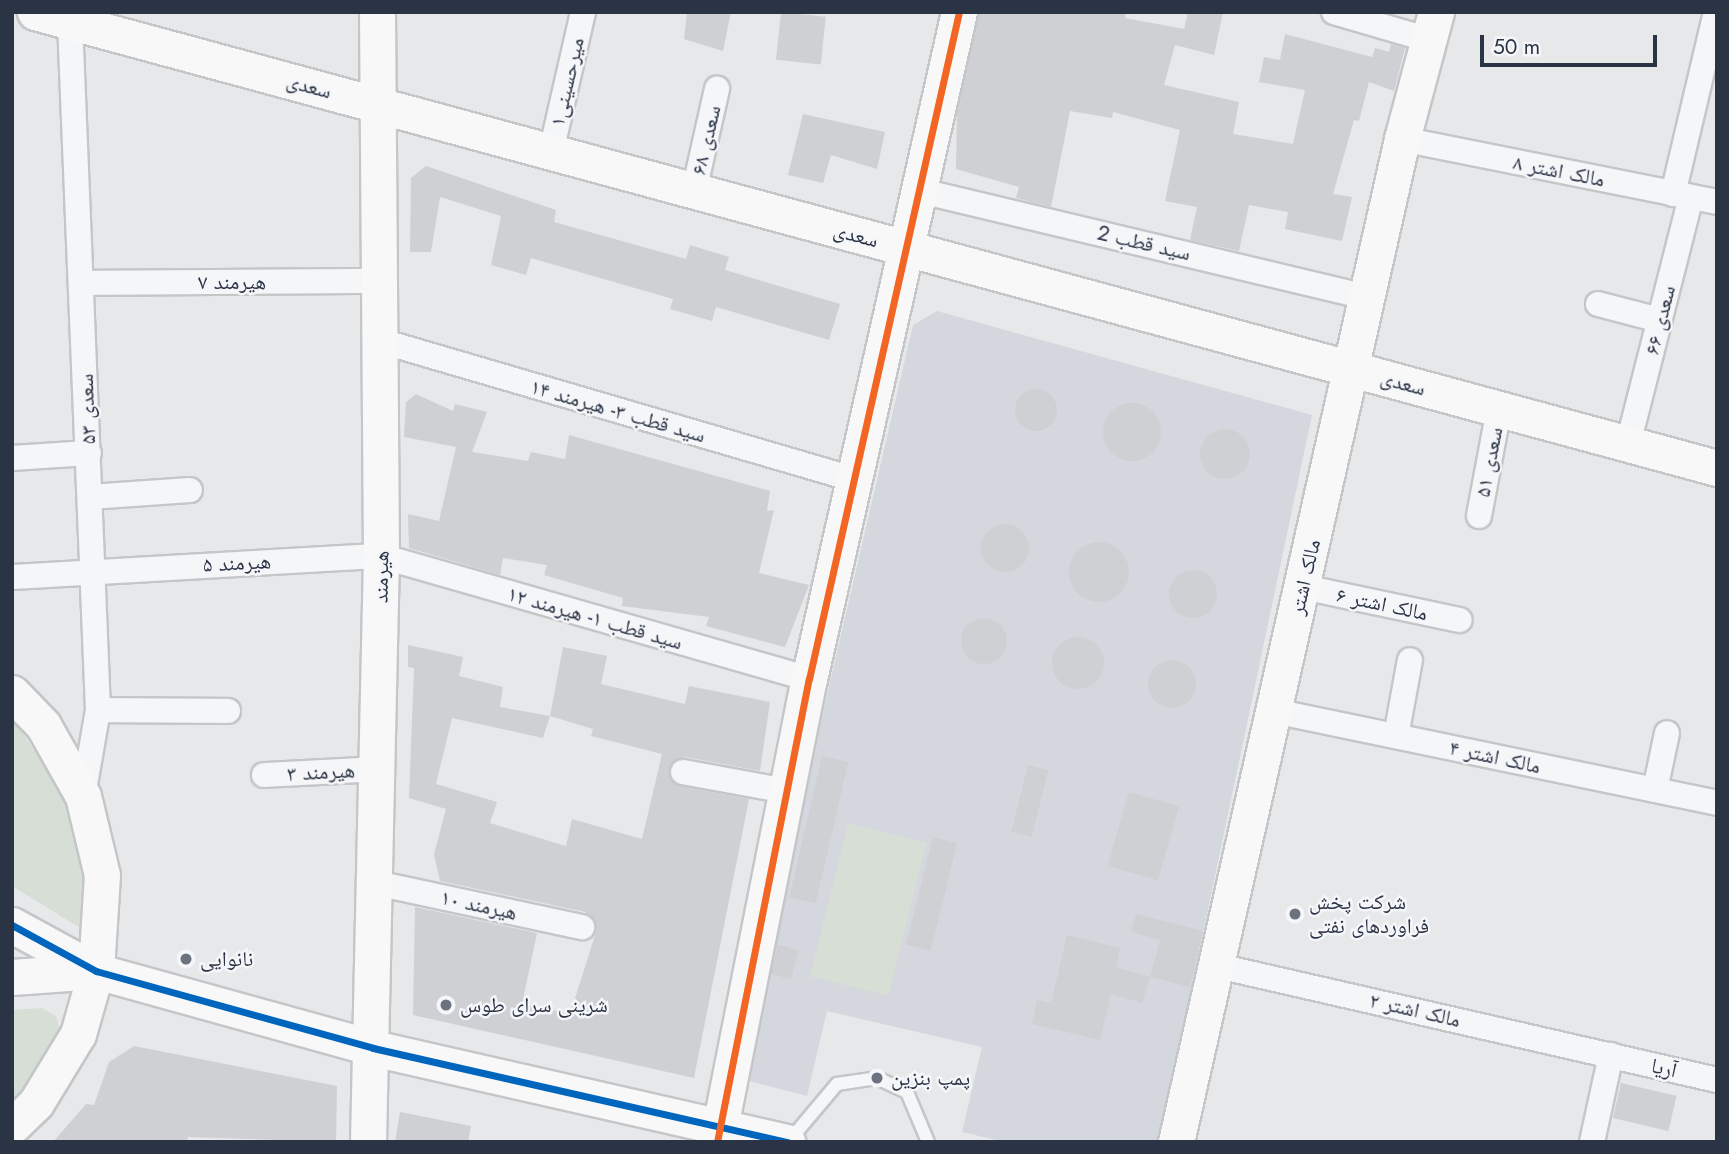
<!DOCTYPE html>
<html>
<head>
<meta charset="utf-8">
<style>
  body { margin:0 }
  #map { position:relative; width:1729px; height:1154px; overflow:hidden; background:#e6e8ea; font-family:Jost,"Noto Naskh Arabic",sans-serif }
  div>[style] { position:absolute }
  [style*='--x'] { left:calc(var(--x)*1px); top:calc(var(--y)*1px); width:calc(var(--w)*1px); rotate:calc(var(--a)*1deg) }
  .built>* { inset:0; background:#d4d7dd }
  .green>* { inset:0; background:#d6ded6; transform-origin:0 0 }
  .building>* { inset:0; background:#ced0d3; transform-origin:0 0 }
  .round { border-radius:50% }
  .roads { filter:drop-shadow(2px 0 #c4c6c8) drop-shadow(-2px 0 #c4c6c8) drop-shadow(0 2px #c4c6c8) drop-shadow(0 -2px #c4c6c8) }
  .lane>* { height:12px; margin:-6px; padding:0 6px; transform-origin:6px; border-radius:6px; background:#f5f6f7 }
  .street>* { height:24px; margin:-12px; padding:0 12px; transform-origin:12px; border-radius:12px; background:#f5f6f7 }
  .secondary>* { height:35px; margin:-17.5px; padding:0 17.5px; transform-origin:17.5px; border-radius:17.5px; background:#f8f8f8 }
  .bus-1>* { height:7px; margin:-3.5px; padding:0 3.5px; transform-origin:3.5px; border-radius:3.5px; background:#0065bd }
  .bus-2>* { height:7px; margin:-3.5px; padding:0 3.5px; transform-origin:3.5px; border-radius:3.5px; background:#f26522 }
  .dots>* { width:19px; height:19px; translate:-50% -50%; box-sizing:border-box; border:4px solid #f4f6f9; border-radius:50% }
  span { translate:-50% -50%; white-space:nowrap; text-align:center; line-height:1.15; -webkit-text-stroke:5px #f4f6f9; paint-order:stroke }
  .street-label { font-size:21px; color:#2b3445 }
  .poi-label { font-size:21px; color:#2b3445 }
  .left { translate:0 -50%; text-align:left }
  .frame { position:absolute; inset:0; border:14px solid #2b3445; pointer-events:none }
  .scale { position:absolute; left:1480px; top:35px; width:177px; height:32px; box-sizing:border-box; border:4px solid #2b3445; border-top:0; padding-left:9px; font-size:21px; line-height:24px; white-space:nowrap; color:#2b3445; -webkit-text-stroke:5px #f4f6f9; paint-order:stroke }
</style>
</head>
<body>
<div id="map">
  <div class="built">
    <div style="clip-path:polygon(937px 311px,1312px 415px,1159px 1142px,1005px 1142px,962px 1132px,982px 1047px,827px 1011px,807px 1096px,738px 1078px,913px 325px)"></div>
  </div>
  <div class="green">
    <div style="clip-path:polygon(12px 717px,64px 796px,89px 886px,87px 932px,12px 886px)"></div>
    <div style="left:848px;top:823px;width:81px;height:158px;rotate:14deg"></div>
    <div style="clip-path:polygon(42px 1008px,56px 1016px,61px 1033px,12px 1109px,12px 1010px)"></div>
  </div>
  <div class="building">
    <div style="clip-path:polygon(687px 12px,731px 12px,723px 51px,684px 39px)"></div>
    <div style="left:781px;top:12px;width:45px;height:48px;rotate:6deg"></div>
    <div style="clip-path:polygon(979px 12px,1126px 12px,1125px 18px,1184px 29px,1188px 12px,1223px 12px,1214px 55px,1175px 45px,1164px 85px,1239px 102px,1233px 134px,1293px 144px,1305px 90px,1259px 82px,1264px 57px,1280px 60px,1285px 34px,1372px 57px,1375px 48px,1389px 52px,1391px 44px,1405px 48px,1394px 91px,1369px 82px,1359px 121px,1354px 120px,1333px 194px,1352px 197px,1342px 241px,1285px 229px,1288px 212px,1249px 205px,1239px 251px,1190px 240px,1197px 207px,1165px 201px,1180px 130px,1113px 112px,1112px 118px,1070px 111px,1051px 207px,1016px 198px,1019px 187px,956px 169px,957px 112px)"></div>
    <div style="clip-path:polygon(803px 114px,885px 132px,877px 169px,831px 155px,823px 183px,788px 175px)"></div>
    <div style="clip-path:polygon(426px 166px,556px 210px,554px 222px,686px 259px,690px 245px,729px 257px,725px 270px,840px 304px,829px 340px,716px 307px,712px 321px,670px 309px,673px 299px,531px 258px,526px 275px,491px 265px,501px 216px,440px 197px,431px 252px,410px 252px,411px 178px)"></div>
    <div class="round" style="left:1015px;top:389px;width:42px;height:42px"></div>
    <div style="clip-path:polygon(416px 394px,453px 411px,455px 404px,487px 412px,472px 452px,528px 461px,531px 452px,565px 459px,569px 435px,770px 491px,767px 511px,774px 510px,759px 573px,809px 585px,785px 647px,706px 626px,709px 617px,622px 606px,623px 598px,544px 575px,547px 565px,503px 558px,500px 575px,409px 548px,408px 514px,439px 521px,456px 447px,404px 437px,406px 402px)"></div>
    <div class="round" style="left:1103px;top:403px;width:58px;height:58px"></div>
    <div class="round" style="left:1200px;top:429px;width:50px;height:50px"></div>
    <div class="round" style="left:981px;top:524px;width:48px;height:48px"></div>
    <div class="round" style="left:1069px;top:542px;width:60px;height:60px"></div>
    <div class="round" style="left:1169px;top:570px;width:48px;height:48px"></div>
    <div class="round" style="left:961px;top:618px;width:46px;height:46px"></div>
    <div class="round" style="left:1052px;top:637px;width:52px;height:52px"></div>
    <div style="clip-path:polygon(evenodd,408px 645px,463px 657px,459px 676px,503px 687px,500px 707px,550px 716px,563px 647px,607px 656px,601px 684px,685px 704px,689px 686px,770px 702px,760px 771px,685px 757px,669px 769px,680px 786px,749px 799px,694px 1078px,413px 1015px,415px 907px,537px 933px,522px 1004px,570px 1014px,597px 929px,585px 912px,440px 881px,434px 854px,446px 809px,409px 798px,414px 668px,408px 667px,408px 645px,550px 716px,593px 729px,591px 736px,662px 754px,642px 839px,572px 819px,566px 846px,490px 823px,497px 802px,436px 784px,452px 718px,543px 738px,550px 716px)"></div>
    <div class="round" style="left:1148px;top:660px;width:48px;height:48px"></div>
    <div style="left:822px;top:756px;width:27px;height:145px;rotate:13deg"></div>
    <div style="left:1028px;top:765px;width:21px;height:69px;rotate:14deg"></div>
    <div style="left:1129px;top:792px;width:52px;height:77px;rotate:16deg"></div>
    <div style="left:933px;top:837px;width:25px;height:111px;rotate:14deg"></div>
    <div style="clip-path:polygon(1136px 914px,1203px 931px,1190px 987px,1150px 977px,1160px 940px,1131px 932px)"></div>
    <div style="clip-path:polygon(1067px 935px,1120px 948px,1116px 967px,1150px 977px,1142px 1003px,1111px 994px,1100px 1040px,1032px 1024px,1037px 1000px,1051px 1003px)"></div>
    <div style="left:778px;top:945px;width:21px;height:30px;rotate:14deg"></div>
    <div style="clip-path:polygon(134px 1046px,337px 1086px,336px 1142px,188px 1137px,187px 1142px,53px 1142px,86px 1104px,94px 1105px,109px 1062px)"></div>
    <div style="left:1621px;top:1083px;width:57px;height:36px;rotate:13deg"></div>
    <div style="clip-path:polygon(400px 1112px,471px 1126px,468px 1142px,395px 1142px)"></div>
  </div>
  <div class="roads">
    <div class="lane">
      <div style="--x:789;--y:1141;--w:75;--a:-49.9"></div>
      <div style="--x:837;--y:1084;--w:40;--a:-8.5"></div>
      <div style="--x:877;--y:1078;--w:33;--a:25"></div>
      <div style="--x:907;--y:1092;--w:54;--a:67.2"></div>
    </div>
    <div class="street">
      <div style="--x:1334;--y:12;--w:100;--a:16.3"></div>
      <div style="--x:70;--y:22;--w:689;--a:87.67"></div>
      <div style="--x:98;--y:710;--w:87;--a:99.9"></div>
      <div style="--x:1402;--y:139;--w:321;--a:11.3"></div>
      <div style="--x:551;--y:152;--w:144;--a:-77.1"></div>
      <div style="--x:917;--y:190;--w:466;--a:13.4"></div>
      <div style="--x:694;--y:191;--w:105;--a:-77.3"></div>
      <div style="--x:1673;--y:194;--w:187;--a:-76.7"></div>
      <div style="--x:83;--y:283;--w:298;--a:-0.4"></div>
      <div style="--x:1598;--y:304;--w:64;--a:14.5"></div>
      <div style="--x:381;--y:341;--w:494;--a:16.3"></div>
      <div style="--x:1628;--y:444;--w:255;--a:-75.7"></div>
      <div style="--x:12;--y:458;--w:77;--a:-3.7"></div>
      <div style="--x:90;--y:497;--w:100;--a:-4"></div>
      <div style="--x:1479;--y:516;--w:109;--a:-79.4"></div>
      <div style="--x:12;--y:577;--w:370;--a:-3.3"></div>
      <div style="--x:381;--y:556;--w:445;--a:16"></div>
      <div style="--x:1303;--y:587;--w:160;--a:11.9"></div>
      <div style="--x:98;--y:710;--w:130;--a:0.4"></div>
      <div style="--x:1274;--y:711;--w:452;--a:11.7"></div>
      <div style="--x:1396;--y:736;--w:77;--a:-79.6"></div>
      <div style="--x:683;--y:772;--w:106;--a:10.4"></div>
      <div style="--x:264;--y:775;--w:114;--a:-3"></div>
      <div style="--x:1655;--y:790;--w:58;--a:-78.1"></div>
      <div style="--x:376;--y:883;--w:211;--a:12.1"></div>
      <div style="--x:1218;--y:966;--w:512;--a:12.87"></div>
      <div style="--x:1592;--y:1142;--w:89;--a:-77.7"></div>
    </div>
    <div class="secondary">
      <div style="--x:35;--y:12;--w:1743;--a:15.17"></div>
      <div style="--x:12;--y:693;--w:45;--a:45.9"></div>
      <div style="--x:43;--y:725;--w:81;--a:60.6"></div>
      <div style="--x:83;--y:796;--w:81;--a:76.5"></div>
      <div style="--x:102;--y:875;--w:96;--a:93.6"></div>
      <div style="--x:96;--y:971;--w:66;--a:105.9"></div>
      <div style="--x:78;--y:1034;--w:81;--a:121.3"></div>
      <div style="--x:36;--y:1103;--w:33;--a:136"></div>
      <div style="--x:12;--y:925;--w:96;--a:28.7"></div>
      <div style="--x:96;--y:971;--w:288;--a:15.5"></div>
      <div style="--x:373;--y:1048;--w:425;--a:12.8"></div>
      <div style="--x:12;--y:977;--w:84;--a:-4.1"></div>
      <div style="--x:368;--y:1142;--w:586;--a:-88.73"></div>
      <div style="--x:381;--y:556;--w:544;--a:-90.42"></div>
      <div style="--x:717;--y:1142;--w:472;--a:-78.8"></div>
      <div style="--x:809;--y:679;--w:684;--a:-77.33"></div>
      <div style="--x:1176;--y:1142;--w:1028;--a:-77.3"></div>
      <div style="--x:1402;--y:139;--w:131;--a:-75"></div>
    </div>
  </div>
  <div class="bus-1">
    <div style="--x:12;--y:925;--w:96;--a:28.7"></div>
    <div style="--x:96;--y:971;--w:288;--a:15.5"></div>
    <div style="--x:373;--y:1048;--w:425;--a:12.8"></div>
  </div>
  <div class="bus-2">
    <div style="--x:717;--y:1142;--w:472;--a:-78.8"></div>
    <div style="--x:809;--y:679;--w:684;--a:-77.33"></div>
  </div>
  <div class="dots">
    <div style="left:1295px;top:914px;background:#6c737f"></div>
    <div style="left:186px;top:959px;background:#6c737f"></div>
    <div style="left:446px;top:1005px;background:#6c737f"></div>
    <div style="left:877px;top:1078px;background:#6c737f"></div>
  </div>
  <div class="street-label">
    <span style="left:567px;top:82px;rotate:-77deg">میرحسینی۱</span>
    <span style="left:309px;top:86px;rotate:15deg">سعدی</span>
    <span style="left:706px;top:140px;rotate:-77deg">سعدی ۶۸</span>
    <span style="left:1559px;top:171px;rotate:11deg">مالک اشتر ۸</span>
    <span style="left:856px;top:235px;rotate:15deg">سعدی</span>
    <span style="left:1144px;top:243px;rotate:13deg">سید قطب 2</span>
    <span style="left:232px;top:282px">هیرمند ۷</span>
    <span style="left:1660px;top:320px;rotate:-76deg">سعدی ۶۶</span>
    <span style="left:1403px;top:383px;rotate:15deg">سعدی</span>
    <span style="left:87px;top:409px;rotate:-92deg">سعدی ۵۳</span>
    <span style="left:618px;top:411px;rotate:16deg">سید قطب ۳- هیرمند ۱۴</span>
    <span style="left:1489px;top:462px;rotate:-79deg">سعدی ۵۱</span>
    <span style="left:237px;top:563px;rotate:-3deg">هیرمند ۵</span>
    <span style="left:381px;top:577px;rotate:-89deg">هیرمند</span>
    <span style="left:1305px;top:577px;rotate:-77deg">مالک اشتر</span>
    <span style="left:1382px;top:604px;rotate:12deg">مالک اشتر ۶</span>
    <span style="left:595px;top:618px;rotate:16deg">سید قطب ۱- هیرمند ۱۲</span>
    <span style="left:1495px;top:757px;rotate:12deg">مالک اشتر ۴</span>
    <span style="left:321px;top:772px;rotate:-3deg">هیرمند ۳</span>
    <span style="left:479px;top:905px;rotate:12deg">هیرمند ۱۰</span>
    <span style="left:1415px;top:1010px;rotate:13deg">مالک اشتر ۲</span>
    <span style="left:1664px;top:1068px;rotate:13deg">آریا</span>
  </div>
  <div class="poi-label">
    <span class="left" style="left:1309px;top:914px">شرکت پخش<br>فراوردهای نفتی</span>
    <span class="left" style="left:200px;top:959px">نانوایی</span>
    <span class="left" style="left:460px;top:1005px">شرینی سرای طوس</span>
    <span class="left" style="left:891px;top:1078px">پمپ بنزین</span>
  </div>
  <div class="frame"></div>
  <div class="scale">50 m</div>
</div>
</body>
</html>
